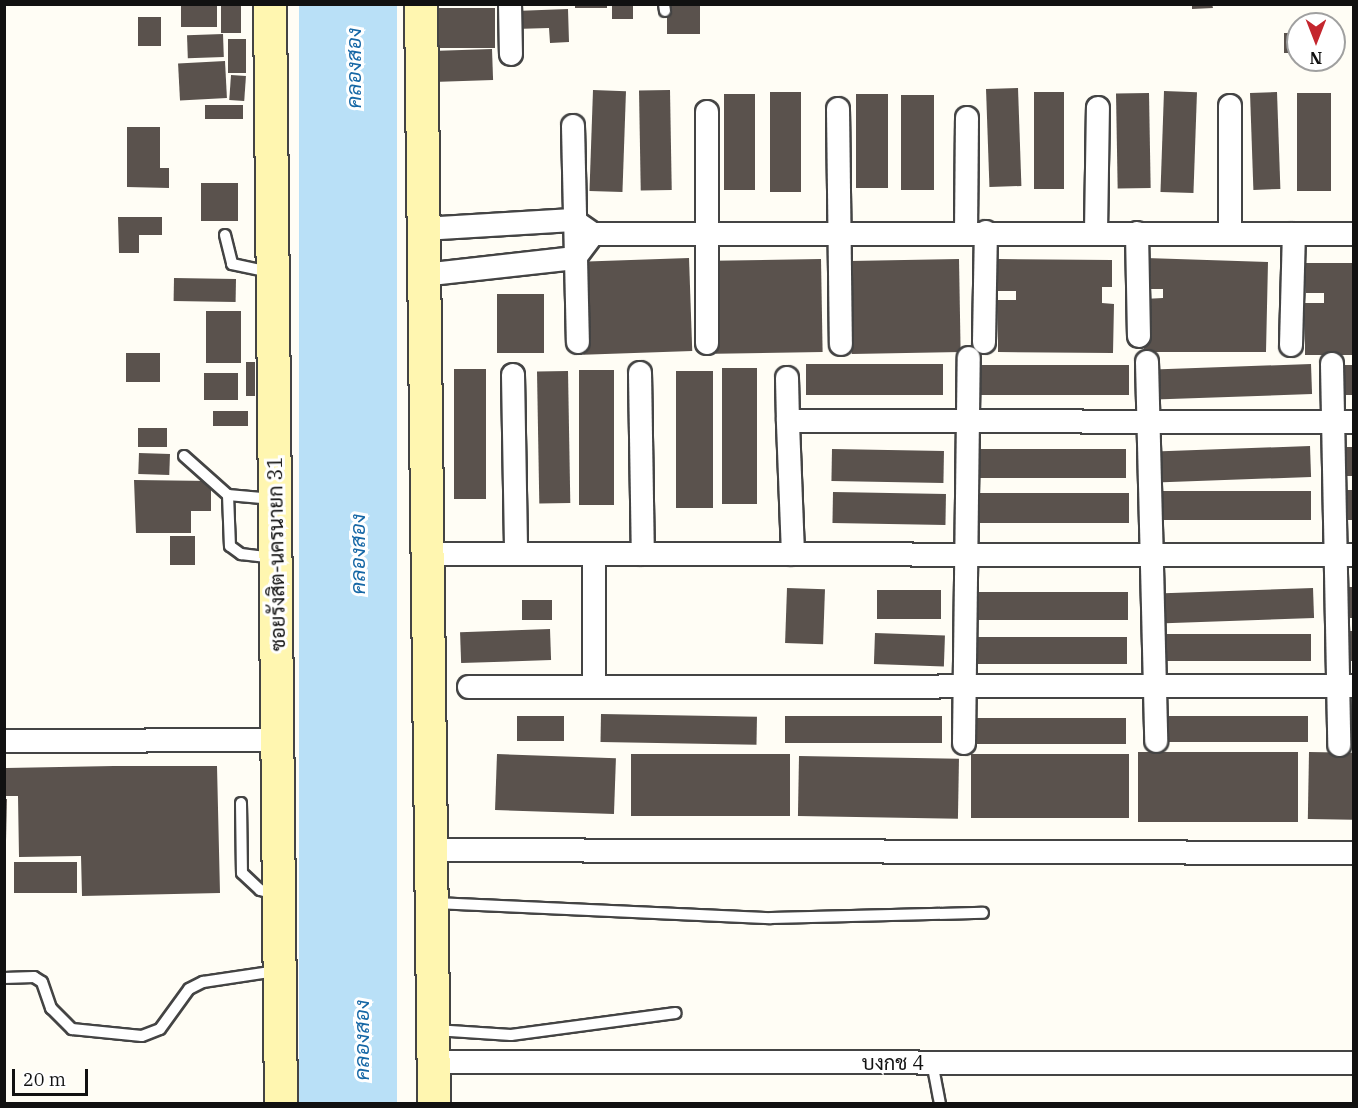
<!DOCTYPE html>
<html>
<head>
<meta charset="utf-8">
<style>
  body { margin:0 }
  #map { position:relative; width:1358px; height:1108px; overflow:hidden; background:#fffdf5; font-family:"IBM Plex Serif",Sarabun,serif }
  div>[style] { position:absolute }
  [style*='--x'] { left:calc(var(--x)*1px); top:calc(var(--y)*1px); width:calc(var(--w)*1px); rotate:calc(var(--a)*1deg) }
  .water>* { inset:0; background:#b9e0f7; transform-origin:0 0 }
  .building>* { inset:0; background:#5a524d; transform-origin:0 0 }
  .roads { filter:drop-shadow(2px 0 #444) drop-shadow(-2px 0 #444) drop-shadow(0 2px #444) drop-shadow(0 -2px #444) }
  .lane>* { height:10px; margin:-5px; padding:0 5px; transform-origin:5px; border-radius:5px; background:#fff }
  .street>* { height:22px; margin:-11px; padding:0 11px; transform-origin:11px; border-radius:11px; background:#fff }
  .secondary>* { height:32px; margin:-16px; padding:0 16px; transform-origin:16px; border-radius:16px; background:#fff6b0 }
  span { translate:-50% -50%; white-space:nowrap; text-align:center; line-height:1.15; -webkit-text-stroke:6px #fff; paint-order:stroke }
  .street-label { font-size:20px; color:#111 }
  .water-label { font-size:21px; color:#1768a6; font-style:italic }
  .frame { position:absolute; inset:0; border:6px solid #111; pointer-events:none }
  .north { position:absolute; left:1286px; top:12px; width:60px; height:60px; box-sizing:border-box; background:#fff; border:2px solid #a0a0a0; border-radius:50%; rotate:180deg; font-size:16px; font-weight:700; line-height:24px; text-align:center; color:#111 }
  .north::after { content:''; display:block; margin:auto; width:21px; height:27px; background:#c4262e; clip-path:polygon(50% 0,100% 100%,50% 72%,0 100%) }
  .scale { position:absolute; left:12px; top:1069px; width:76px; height:27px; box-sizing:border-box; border:3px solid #111; border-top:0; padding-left:8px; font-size:18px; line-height:21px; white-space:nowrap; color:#111; -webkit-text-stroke:4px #fff; paint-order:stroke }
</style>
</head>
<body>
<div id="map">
  <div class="water">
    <div style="left:299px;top:5px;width:98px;height:1098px"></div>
  </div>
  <div class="building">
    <div style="left:181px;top:4px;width:36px;height:23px"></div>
    <div style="left:221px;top:4px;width:20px;height:29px"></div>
    <div style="left:575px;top:4px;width:32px;height:4px"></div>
    <div style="left:612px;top:4px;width:21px;height:15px"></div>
    <div style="left:667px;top:4px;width:33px;height:30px"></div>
    <div style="clip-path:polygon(1192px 4px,1212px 4px,1213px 8px,1192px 9px)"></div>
    <div style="left:437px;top:8px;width:58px;height:40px"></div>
    <div style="clip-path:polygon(568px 9px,569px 42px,550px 43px,549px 28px,515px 29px,515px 11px)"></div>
    <div style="left:138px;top:17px;width:23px;height:29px"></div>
    <div style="left:1284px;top:33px;width:14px;height:20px"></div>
    <div style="left:223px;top:34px;width:23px;height:36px;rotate:88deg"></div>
    <div style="left:228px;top:39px;width:18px;height:34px"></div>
    <div style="left:492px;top:49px;width:31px;height:60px;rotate:88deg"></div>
    <div style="left:225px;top:61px;width:37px;height:47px;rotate:87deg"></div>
    <div style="left:231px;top:75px;width:15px;height:25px;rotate:4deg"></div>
    <div style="left:1018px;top:88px;width:98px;height:32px;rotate:88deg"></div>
    <div style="left:593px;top:90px;width:33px;height:101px;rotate:2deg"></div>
    <div style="left:670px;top:90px;width:100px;height:31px;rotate:89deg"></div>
    <div style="left:1164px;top:91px;width:33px;height:101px;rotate:2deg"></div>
    <div style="left:770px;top:92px;width:31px;height:100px"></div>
    <div style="left:1034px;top:92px;width:30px;height:97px"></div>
    <div style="left:1277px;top:92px;width:97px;height:27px;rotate:88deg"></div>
    <div style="left:1149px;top:93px;width:95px;height:33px;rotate:89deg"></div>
    <div style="left:1297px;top:93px;width:34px;height:98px"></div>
    <div style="left:724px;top:94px;width:31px;height:96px"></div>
    <div style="left:856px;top:94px;width:32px;height:94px"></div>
    <div style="left:901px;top:95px;width:33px;height:95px"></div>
    <div style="left:205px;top:105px;width:38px;height:14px"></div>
    <div style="clip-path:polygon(127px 127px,160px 127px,160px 168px,169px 168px,169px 188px,127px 187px)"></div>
    <div style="left:201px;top:183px;width:37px;height:38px"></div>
    <div style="clip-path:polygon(118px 217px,162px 217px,162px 235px,139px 235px,139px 253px,119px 253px)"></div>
    <div style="left:689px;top:258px;width:93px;height:109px;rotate:88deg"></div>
    <div style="clip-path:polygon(1146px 258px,1268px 262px,1266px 352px,1144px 352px,1144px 299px,1163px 298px,1163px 289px,1144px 289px)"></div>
    <div style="left:821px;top:259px;width:93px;height:107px;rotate:89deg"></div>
    <div style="left:959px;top:259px;width:93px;height:109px;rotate:89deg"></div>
    <div style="clip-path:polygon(998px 259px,1112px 260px,1112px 287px,1102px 287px,1102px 303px,1114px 304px,1113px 353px,998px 352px,998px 300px,1016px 300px,1016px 291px,998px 291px)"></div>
    <div style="clip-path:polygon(1306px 263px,1354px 263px,1354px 355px,1305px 355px,1305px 303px,1324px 303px,1324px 293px,1306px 293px)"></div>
    <div style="left:174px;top:278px;width:62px;height:23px;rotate:1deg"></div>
    <div style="left:497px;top:294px;width:47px;height:59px"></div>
    <div style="left:206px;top:311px;width:35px;height:52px"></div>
    <div style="left:126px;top:353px;width:34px;height:29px"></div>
    <div style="left:246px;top:362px;width:9px;height:34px"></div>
    <div style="left:943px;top:364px;width:31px;height:137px;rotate:90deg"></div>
    <div style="left:1311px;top:364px;width:30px;height:157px;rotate:88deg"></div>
    <div style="left:1129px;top:365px;width:30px;height:153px;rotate:90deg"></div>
    <div style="left:1340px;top:365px;width:14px;height:30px"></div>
    <div style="left:722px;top:368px;width:35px;height:136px"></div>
    <div style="left:454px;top:369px;width:32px;height:130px"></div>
    <div style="left:579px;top:370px;width:35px;height:135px"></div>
    <div style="left:568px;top:371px;width:132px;height:31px;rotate:89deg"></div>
    <div style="left:676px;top:371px;width:37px;height:137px"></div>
    <div style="left:204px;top:373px;width:34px;height:27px"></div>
    <div style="left:248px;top:411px;width:15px;height:35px;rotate:90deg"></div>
    <div style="left:138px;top:428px;width:29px;height:19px"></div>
    <div style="left:1310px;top:446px;width:31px;height:155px;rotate:88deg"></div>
    <div style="left:1340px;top:447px;width:14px;height:29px"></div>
    <div style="left:832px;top:449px;width:112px;height:32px;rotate:1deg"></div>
    <div style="left:1126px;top:449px;width:29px;height:152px;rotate:90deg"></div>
    <div style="left:139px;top:453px;width:31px;height:21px;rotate:2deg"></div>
    <div style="clip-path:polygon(134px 480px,211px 481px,211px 511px,191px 511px,191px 533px,136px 533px)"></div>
    <div style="left:1342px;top:490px;width:12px;height:30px"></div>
    <div style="left:1157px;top:491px;width:154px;height:29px"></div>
    <div style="left:833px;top:492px;width:113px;height:31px;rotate:1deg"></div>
    <div style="left:971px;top:493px;width:158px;height:30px"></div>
    <div style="left:170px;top:536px;width:25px;height:29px"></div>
    <div style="left:1342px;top:587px;width:12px;height:31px"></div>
    <div style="left:787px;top:588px;width:38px;height:55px;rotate:2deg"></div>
    <div style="left:1313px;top:588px;width:30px;height:156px;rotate:88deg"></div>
    <div style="left:941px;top:590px;width:29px;height:64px;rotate:90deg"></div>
    <div style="left:1128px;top:592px;width:28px;height:155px;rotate:90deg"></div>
    <div style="left:522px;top:600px;width:30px;height:20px"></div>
    <div style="left:550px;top:629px;width:31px;height:90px;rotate:88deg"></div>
    <div style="left:1341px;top:631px;width:13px;height:30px"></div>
    <div style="left:875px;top:633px;width:70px;height:31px;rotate:2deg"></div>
    <div style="left:1311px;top:634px;width:27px;height:153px;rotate:90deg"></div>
    <div style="left:973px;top:637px;width:154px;height:27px"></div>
    <div style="left:601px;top:714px;width:156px;height:28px;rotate:1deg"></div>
    <div style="left:517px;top:716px;width:47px;height:25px"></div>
    <div style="left:785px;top:716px;width:157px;height:27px"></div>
    <div style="left:1308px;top:716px;width:26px;height:149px;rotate:90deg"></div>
    <div style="left:1342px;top:716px;width:12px;height:27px"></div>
    <div style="left:1126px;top:718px;width:26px;height:154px;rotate:90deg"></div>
    <div style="left:1138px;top:752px;width:160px;height:70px"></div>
    <div style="left:1309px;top:752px;width:45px;height:67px;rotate:1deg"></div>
    <div style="left:497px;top:754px;width:119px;height:56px;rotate:2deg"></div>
    <div style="left:790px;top:754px;width:62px;height:159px;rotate:90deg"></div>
    <div style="left:971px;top:754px;width:158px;height:64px"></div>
    <div style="left:799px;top:756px;width:160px;height:60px;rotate:1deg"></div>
    <div style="clip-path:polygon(114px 766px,217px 766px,220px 893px,82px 896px,81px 856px,19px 857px,18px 796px,6px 796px,6px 768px)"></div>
    <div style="clip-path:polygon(4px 799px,7px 799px,6px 841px,4px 841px)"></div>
    <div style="left:77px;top:862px;width:31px;height:63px;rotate:90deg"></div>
  </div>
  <div class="roads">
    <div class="lane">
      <div style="--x:664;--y:4;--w:7;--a:82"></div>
      <div style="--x:225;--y:235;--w:30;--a:76"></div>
      <div style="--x:232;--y:264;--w:39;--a:12"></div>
      <div style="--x:184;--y:456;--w:59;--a:41.6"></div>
      <div style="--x:228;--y:495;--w:45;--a:5.1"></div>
      <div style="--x:228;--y:495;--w:51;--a:87.8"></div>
      <div style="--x:230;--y:546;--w:14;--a:36"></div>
      <div style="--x:241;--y:554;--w:32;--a:7"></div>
      <div style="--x:241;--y:803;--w:70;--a:89.2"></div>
      <div style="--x:242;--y:873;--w:25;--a:43"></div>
      <div style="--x:260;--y:890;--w:16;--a:15"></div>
      <div style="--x:435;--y:903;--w:336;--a:2.6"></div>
      <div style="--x:771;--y:918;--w:212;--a:-1.4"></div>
      <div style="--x:4;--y:978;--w:30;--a:-2"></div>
      <div style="--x:34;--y:977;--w:9;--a:32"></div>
      <div style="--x:42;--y:982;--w:28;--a:71"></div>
      <div style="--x:51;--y:1008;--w:30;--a:45"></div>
      <div style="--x:72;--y:1029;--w:70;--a:5.7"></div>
      <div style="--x:142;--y:1036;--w:19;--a:-21"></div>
      <div style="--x:160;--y:1029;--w:49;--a:-54.1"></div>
      <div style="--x:189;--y:989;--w:16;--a:-27"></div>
      <div style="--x:203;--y:982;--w:75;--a:-8.5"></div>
      <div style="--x:435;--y:1030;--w:76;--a:3.8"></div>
      <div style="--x:511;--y:1035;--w:166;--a:-7.6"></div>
      <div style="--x:932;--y:1062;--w:43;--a:79.2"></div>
    </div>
    <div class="street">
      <div style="--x:510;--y:4;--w:50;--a:88.9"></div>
      <div style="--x:1230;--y:106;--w:127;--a:90"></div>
      <div style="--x:838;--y:109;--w:235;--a:89.3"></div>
      <div style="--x:707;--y:112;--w:231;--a:90"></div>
      <div style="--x:573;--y:126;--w:216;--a:88.7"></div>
      <div style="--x:423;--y:229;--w:150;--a:-3.4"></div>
      <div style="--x:573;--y:220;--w:24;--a:35"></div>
      <div style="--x:593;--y:234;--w:30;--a:127"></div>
      <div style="--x:575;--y:258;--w:152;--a:173.6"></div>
      <div style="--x:966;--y:232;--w:114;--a:-89.5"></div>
      <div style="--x:1096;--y:232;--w:124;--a:-89.1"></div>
      <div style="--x:1137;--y:233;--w:103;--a:88.9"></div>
      <div style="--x:593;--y:234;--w:761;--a:0"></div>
      <div style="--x:984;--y:342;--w:110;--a:-89"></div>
      <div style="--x:1291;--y:345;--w:111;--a:-88.5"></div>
      <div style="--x:1147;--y:362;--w:379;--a:88.6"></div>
      <div style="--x:1332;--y:364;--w:381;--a:88.9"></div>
      <div style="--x:640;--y:373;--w:181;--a:89.1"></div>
      <div style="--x:513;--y:375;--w:179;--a:89"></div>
      <div style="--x:787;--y:378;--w:43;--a:88.7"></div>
      <div style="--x:427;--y:554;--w:927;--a:0.06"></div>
      <div style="--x:594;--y:554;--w:133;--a:90"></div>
      <div style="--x:793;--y:554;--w:133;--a:-92.2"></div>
      <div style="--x:788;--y:421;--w:566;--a:0.1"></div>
      <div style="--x:469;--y:687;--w:885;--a:-0.06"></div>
      <div style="--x:4;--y:741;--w:274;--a:-0.2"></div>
      <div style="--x:964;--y:743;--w:385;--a:-89.3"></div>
      <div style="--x:431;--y:850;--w:923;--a:0.19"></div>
      <div style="--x:433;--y:1062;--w:921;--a:0.06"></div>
    </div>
    <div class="secondary">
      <div style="--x:270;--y:4;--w:1100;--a:89.43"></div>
      <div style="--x:421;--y:4;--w:1100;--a:89.32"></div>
    </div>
  </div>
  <div class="street-label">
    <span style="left:276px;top:554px;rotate:-91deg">ซอยรังสิต-นครนายก 31</span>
    <span style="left:893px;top:1062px">บงกช 4</span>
  </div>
  <div class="water-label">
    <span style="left:353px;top:68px;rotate:-90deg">คลองสอง</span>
    <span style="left:357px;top:554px;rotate:-90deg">คลองสอง</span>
    <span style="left:361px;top:1040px;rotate:-90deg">คลองสอง</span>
  </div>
  <div class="frame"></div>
  <div class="north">N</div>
  <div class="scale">20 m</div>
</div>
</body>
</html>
